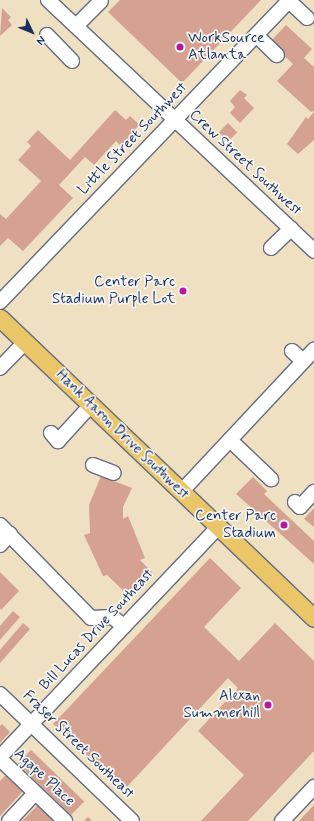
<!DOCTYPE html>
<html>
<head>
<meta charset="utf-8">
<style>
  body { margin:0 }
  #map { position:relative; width:314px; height:821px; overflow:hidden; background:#efe0c2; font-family:Mynerve,sans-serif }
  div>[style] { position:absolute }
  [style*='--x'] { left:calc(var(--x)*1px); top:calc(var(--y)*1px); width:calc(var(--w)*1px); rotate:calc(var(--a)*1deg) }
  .building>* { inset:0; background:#d5a191; transform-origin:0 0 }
  .roads { filter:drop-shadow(1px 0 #656d81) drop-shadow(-1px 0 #656d81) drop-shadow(0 1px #656d81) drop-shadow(0 -1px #656d81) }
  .minor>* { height:14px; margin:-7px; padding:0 7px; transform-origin:7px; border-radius:7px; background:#fff }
  .major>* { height:17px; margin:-8.5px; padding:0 8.5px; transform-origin:8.5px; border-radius:8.5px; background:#ebc669 }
  .dots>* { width:11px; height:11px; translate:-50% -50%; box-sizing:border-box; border:2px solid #f6f6f2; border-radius:50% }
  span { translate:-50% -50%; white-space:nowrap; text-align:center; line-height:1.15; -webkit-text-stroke:3.5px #f6f6f2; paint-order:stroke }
  .poi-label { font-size:15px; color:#1b2f5e }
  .left { translate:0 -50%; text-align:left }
  .right { translate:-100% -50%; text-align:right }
  .street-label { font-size:15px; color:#1b2f5e }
  .north { position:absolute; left:12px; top:12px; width:40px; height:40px; -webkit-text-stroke:3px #f6f6f2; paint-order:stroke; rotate:133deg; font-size:11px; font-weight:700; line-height:16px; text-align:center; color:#1b2f5e }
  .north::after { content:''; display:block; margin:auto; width:14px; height:18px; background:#1b2f5e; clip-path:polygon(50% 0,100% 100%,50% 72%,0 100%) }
</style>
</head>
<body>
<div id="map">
  <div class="building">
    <div style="clip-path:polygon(120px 0,261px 0,182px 83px,108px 12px)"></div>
    <div style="clip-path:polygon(2px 8px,11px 17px,8px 20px,12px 25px,0 36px)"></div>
    <div style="clip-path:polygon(286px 25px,312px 49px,304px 58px,314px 67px,314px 111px,311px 112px,277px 81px,293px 64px,270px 42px)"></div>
    <div style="clip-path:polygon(240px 90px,247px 95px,244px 98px,254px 108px,240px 123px,230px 113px,235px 107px,230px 101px)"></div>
    <div style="clip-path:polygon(115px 110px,126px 120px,130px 116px,140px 125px,135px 129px,138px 132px,123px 148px,116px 141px,94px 165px,85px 157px,59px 185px,73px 198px,23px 251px,8px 238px,0 246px,0 214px,6px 219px,41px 181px,18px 160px,31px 146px,27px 142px,38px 130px,70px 160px)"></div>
    <div style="clip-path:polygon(314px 112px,314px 140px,298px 154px,287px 144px,306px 117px,308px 119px)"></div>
    <div style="left:228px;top:123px;width:13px;height:13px;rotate:45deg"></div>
    <div style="clip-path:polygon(101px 476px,132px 488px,123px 507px,123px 519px,128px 516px,145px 558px,140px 560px,152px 572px,129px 596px,107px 575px,103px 576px,84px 535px,90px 533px,89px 505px)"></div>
    <div style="clip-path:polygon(253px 477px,267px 491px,264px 494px,314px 541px,314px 564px,236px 494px)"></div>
    <div style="clip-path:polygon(314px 508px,314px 527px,304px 519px)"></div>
    <div style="clip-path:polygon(210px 558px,241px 588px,204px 627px,239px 661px,275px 623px,314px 661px,314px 751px,248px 821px,201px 821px,244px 775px,198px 731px,238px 688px,228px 678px,124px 790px,53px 724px)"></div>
    <div style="clip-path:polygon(0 572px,19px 591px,1px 610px,0 608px)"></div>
    <div style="clip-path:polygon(13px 611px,20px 617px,0 640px,0 626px)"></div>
    <div style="clip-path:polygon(23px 623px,30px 629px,0 663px,0 650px)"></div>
    <div style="clip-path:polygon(2px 724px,10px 732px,0 743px,0 726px)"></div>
    <div style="left:31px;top:750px;width:74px;height:19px;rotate:44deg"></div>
    <div style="clip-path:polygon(6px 775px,23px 791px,0 816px,0 781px)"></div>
    <div style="clip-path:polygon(38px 805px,55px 821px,22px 821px)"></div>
    <div style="clip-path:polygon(314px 805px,314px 821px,299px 821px)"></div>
    <div style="clip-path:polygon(88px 817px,92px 821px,84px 821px)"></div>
  </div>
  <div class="roads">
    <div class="minor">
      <div style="--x:48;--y:0;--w:366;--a:43.3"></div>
      <div style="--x:289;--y:1;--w:25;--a:43"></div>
      <div style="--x:76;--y:26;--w:35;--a:-45"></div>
      <div style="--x:47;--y:35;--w:36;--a:46"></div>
      <div style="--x:256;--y:35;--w:29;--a:44"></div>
      <div style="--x:271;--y:248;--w:28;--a:-44"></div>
      <div style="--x:0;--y:302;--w:419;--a:-46.2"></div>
      <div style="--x:292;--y:351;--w:15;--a:42"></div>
      <div style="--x:0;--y:368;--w:36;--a:-46"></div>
      <div style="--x:51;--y:433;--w:11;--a:49"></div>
      <div style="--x:58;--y:441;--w:49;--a:-47.5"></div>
      <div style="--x:230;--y:440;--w:57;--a:43.6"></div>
      <div style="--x:93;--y:465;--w:22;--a:21"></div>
      <div style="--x:181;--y:492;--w:195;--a:-46.9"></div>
      <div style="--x:295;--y:502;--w:7;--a:45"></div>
      <div style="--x:300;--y:507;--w:21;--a:-47"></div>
      <div style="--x:0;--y:525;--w:130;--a:45.6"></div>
      <div style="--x:91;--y:618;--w:21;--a:-3"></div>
      <div style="--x:112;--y:617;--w:15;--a:37"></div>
      <div style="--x:0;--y:545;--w:15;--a:-48"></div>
      <div style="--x:0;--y:694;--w:183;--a:43.9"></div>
      <div style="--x:0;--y:757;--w:317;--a:-46.5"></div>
      <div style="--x:0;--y:759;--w:90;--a:43.6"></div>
      <div style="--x:9;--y:821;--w:38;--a:-47"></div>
      <div style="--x:282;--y:821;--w:47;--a:-46.7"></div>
    </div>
    <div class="major">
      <div style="--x:0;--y:318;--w:434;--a:43.7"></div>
    </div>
  </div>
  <div class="dots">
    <div style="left:180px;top:47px;background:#b5179e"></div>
    <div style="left:183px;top:291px;background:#b5179e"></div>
    <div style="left:284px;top:525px;background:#b5179e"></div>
    <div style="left:268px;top:705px;background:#b5179e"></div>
  </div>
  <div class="poi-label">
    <span class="left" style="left:188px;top:47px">WorkSource<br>Atlanta</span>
    <span class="right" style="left:175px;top:291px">Center Parc<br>Stadium Purple Lot</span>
    <span class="right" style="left:276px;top:525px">Center Parc<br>Stadium</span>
    <span class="right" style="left:260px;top:705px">Alexan<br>Summerhill</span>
  </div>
  <div class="street-label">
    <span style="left:133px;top:139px;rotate:-46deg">Little Street Southwest</span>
    <span style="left:245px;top:163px;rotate:43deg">Crew Street Southwest</span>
    <span style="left:122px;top:435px;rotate:44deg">Hank Aaron Drive Southwest</span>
    <span style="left:97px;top:630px;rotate:-47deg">Bill Lucas Drive Southeast</span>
    <span style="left:78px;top:745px;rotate:44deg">Fraser Street Southeast</span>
    <span style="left:44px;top:778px;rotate:43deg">Agape Place</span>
  </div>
  <div class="north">N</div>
</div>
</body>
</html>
